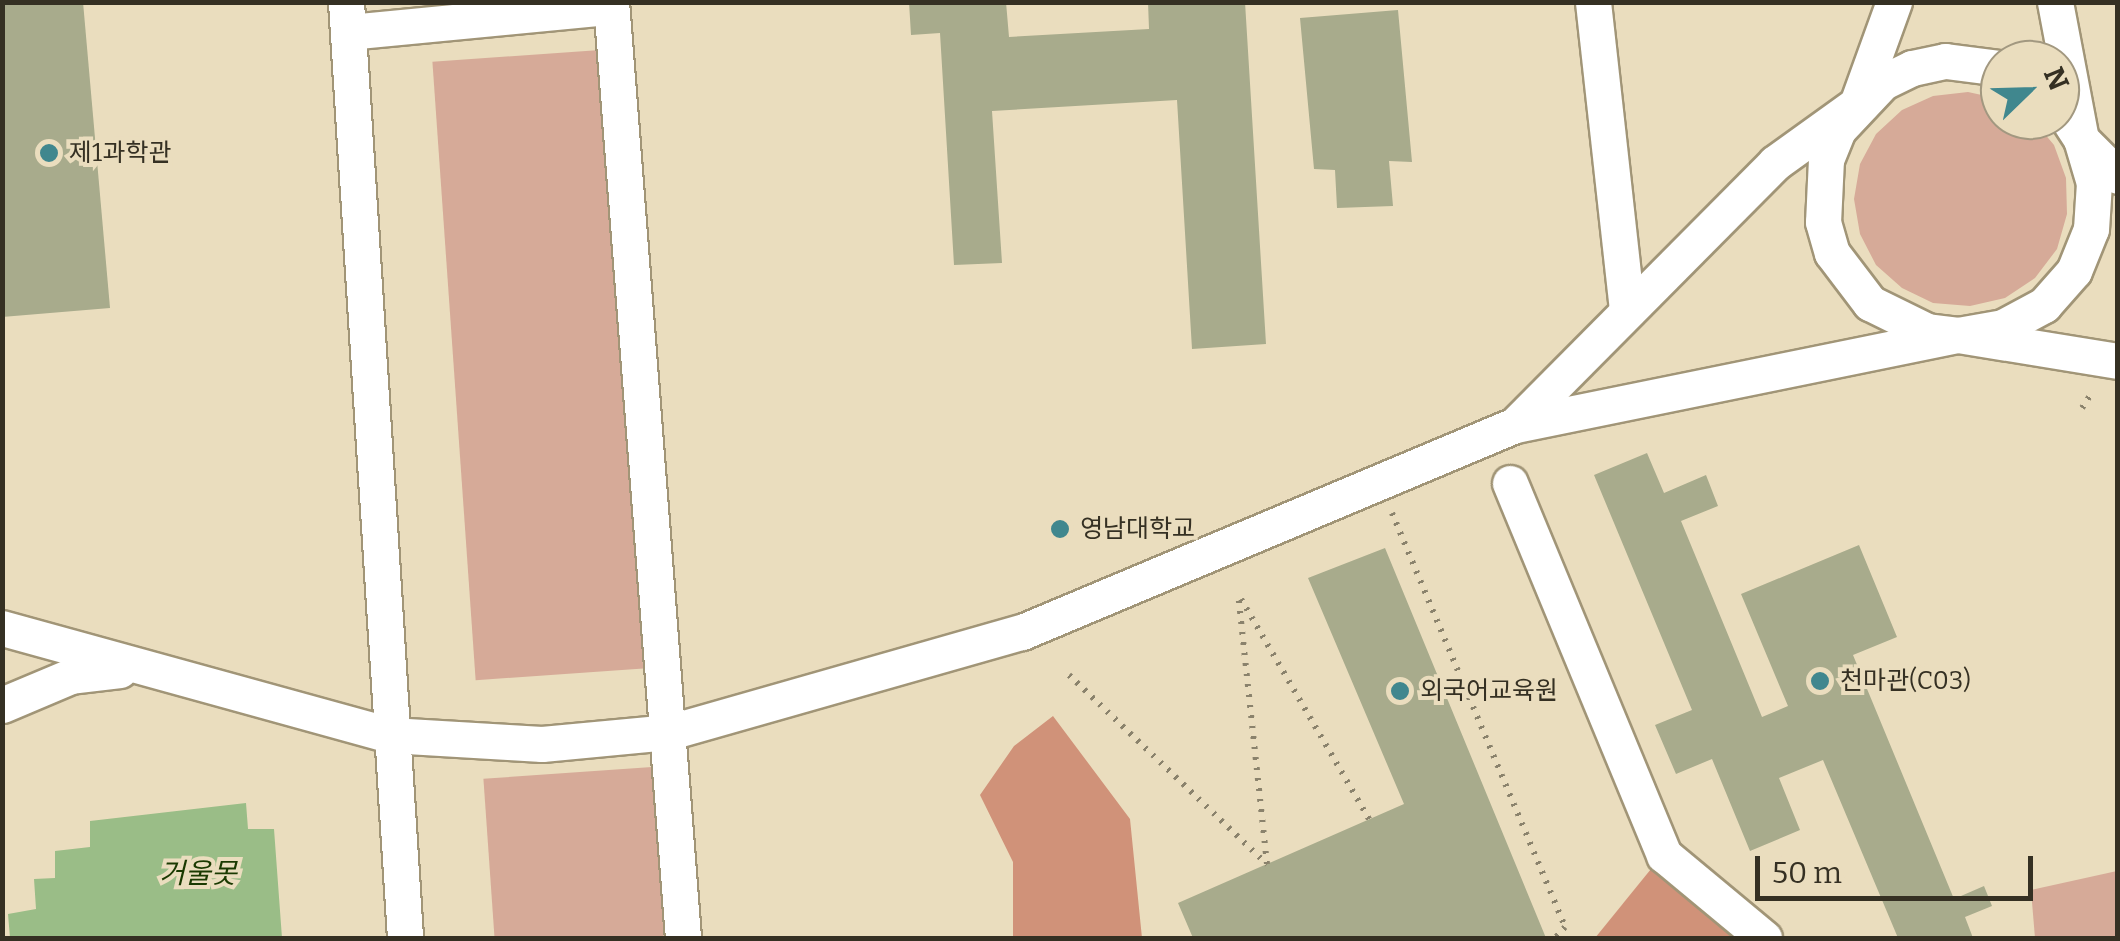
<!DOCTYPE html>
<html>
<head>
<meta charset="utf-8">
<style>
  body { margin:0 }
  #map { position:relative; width:2120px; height:941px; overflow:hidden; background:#eaddbe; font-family:Bitter,"Noto Sans KR",serif }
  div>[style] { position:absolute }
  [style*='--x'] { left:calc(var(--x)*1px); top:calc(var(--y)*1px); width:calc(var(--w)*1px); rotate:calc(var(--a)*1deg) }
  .green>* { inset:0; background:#d6aa98; transform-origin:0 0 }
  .forest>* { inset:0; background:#d09279 }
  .water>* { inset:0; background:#9abd87 }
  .building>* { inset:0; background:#a8ab8c }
  .path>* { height:6px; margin-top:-3px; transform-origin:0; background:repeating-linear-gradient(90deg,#8a826c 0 2.5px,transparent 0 10.5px) }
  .roads { filter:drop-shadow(2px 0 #a19577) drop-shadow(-2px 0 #a19577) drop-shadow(0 2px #a19577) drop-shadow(0 -2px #a19577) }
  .minor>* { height:35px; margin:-17.5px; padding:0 17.5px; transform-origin:17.5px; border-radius:17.5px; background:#fff }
  .dots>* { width:28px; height:28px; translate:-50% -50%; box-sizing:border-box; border:5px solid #eaddbe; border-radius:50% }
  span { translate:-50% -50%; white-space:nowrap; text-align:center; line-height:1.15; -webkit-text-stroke:8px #eaddbe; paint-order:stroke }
  .poi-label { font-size:25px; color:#353023 }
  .left { translate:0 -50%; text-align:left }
  .water-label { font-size:28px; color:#1a3a01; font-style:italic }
  .frame { position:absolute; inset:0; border:5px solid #353023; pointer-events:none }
  .north { position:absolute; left:1980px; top:40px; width:100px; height:100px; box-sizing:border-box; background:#eaddbe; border:2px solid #a29880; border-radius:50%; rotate:67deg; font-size:28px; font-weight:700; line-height:40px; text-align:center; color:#353023 }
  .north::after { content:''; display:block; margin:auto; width:35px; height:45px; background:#40878e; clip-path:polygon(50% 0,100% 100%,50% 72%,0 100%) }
  .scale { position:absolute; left:1755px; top:856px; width:278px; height:45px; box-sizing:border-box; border:5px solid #353023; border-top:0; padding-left:12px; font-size:30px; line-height:35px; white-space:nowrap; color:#353023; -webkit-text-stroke:8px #eaddbe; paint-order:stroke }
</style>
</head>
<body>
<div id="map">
  <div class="green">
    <div style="left:600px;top:50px;width:620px;height:168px;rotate:86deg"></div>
    <div style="clip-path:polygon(1968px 92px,2000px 99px,2000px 120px,2033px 120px,2054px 145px,2066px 178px,2067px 214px,2057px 249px,2035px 278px,2005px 298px,1970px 306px,1933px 303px,1902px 288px,1876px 265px,1860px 234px,1854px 199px,1860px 164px,1876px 134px,1902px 110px,1933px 96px)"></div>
    <div style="left:652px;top:767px;width:171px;height:169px;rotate:86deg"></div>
    <div style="clip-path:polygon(2117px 871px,2117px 938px,2035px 938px,2031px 890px)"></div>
  </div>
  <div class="forest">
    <div style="clip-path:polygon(1053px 716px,1130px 819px,1142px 938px,1013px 938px,1013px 862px,980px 795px,1014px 746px)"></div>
    <div style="clip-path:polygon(1651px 869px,1735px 938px,1595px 938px)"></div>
  </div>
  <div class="water">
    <div style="clip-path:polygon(246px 803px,248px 829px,274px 829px,282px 938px,10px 938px,8px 914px,36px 909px,34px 879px,55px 878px,55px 851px,90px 847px,90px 821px)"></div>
  </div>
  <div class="building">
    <div style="clip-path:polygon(2px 2px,83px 2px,110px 308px,2px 317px)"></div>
    <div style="clip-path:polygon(909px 2px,1006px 2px,1009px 37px,1149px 29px,1148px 2px,1245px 2px,1266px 344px,1192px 349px,1177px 100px,992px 111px,1002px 263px,954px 265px,940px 33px,911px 35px)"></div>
    <div style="clip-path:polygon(1398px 10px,1412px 162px,1389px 161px,1393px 206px,1337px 208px,1335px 170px,1314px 169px,1300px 18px)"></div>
    <div style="clip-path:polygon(1647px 453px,1664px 493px,1706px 475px,1718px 506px,1681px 521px,1762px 717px,1788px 706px,1741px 594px,1859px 545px,1897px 637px,1853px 655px,1954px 899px,1984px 886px,1992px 906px,1965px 917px,1973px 938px,1898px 938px,1823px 760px,1779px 778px,1800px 830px,1750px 851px,1712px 759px,1676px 774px,1655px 725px,1692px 710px,1594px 475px)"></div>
    <div style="clip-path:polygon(1385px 548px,1546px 938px,1193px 938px,1178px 903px,1404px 804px,1308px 578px)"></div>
  </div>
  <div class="path">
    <div style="--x:2082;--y:408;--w:20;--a:-57"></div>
    <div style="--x:1392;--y:513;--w:449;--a:67.3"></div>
    <div style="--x:1565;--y:927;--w:15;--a:132"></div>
    <div style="--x:1241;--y:599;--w:255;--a:59.8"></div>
    <div style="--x:1069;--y:675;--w:274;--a:43.7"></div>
    <div style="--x:1267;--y:864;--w:272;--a:-96.1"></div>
  </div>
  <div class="roads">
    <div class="minor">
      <div style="--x:346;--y:2;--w:938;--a:86.39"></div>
      <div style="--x:611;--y:2;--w:939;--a:85.6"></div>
      <div style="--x:1593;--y:2;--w:308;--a:83.7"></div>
      <div style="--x:2055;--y:2;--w:139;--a:79.3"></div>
      <div style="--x:2081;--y:139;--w:52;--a:45"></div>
      <div style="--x:349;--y:32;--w:263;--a:-5.5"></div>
      <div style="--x:2000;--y:68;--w:55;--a:-172.7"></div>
      <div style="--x:1945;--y:61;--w:34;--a:168"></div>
      <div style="--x:1912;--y:68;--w:32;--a:154"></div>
      <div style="--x:1883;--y:82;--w:66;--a:133.2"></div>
      <div style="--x:1838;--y:130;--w:31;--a:112"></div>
      <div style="--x:1826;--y:159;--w:63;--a:92.7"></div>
      <div style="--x:1823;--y:222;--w:32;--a:74"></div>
      <div style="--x:1832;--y:253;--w:63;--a:52.8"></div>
      <div style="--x:1870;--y:303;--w:64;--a:26.2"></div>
      <div style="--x:1927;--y:331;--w:31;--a:7"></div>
      <div style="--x:1958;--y:335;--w:46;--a:-10.1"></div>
      <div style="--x:2003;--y:327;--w:47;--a:-28.2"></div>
      <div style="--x:2044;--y:305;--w:45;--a:-48.6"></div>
      <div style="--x:2074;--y:271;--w:45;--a:-68"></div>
      <div style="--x:2091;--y:229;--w:46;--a:-86.3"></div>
      <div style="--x:2094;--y:183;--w:46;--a:-106.5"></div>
      <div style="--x:2081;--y:139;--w:38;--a:-123"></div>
      <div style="--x:1515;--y:425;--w:369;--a:-45.2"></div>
      <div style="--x:1775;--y:163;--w:101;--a:-35.7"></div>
      <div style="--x:1857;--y:104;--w:109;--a:-70.1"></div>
      <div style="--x:1510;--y:483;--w:403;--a:67.5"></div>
      <div style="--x:1664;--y:855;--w:130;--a:39.7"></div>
      <div style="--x:2;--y:628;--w:402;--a:15.4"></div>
      <div style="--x:390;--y:735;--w:152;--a:3.4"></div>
      <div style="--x:542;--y:744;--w:129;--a:-5.4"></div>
      <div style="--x:670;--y:732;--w:366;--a:-15.9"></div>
      <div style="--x:1022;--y:632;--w:535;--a:-22.78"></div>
      <div style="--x:1515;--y:425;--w:452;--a:-11.5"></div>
      <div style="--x:1958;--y:335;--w:162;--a:9.2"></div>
      <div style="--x:2;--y:705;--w:75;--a:-22.8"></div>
      <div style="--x:71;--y:676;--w:49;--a:-7"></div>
    </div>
  </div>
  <div class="dots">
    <div style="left:49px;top:153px;background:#40878e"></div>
    <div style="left:1060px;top:529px;background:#40878e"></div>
    <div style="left:1820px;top:681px;background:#40878e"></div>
    <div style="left:1400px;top:691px;background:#40878e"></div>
  </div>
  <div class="poi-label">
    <span class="left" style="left:69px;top:153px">제1과학관</span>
    <span class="left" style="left:1080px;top:529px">영남대학교</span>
    <span class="left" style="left:1840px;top:681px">천마관(C03)</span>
    <span class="left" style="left:1420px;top:691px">외국어교육원</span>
  </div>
  <div class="water-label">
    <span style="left:198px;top:874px">거울못</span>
  </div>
  <div class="frame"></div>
  <div class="north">N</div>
  <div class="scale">50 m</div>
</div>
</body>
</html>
